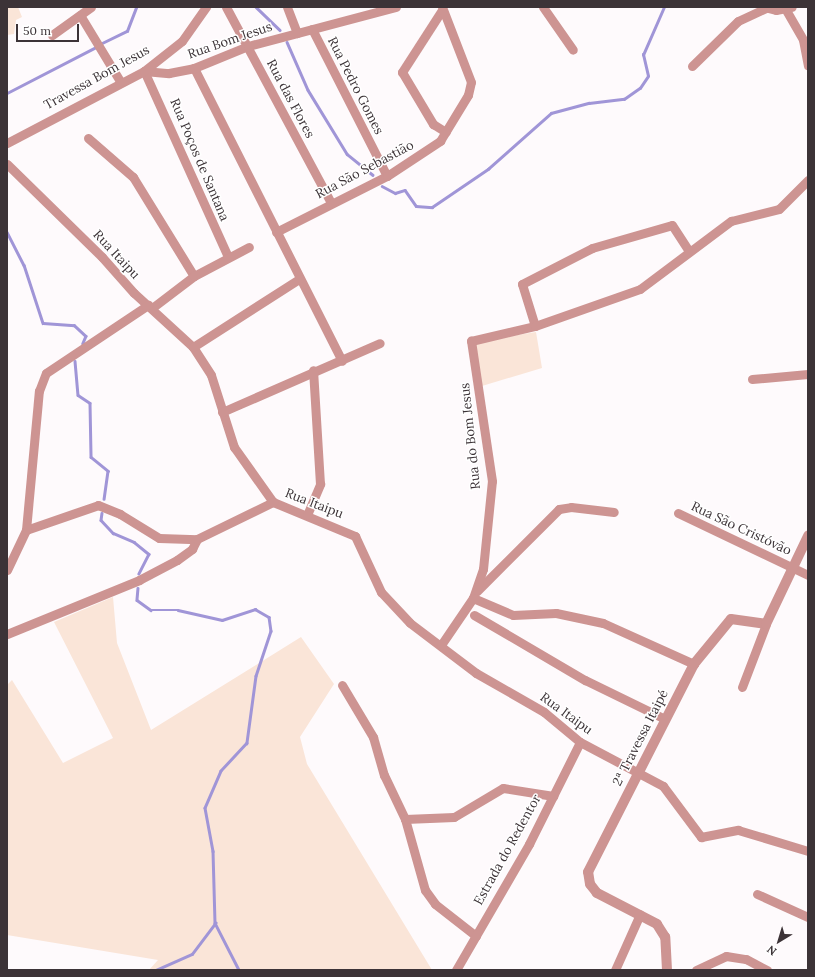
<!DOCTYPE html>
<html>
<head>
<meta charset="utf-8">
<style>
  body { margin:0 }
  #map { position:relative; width:815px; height:977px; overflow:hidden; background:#fefafc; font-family:Lora,serif }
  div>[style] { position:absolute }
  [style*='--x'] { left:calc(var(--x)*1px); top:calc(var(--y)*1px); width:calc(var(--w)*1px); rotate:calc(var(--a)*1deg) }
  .green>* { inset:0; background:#fae5d8 }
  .stream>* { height:2.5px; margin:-1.25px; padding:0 1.25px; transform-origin:1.25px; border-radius:1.25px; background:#a095d7 }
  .minor>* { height:9px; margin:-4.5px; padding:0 4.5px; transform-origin:4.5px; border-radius:4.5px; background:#cd9492 }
  .tertiary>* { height:10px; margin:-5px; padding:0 5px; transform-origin:5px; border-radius:5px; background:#cd9492 }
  span { translate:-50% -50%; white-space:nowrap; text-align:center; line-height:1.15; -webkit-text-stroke:3px #fff; paint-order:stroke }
  .street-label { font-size:13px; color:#3c3337 }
  .frame { position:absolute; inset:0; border:8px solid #3c3337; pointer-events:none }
  .north { position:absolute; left:759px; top:921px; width:40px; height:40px; -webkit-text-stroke:3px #fff; paint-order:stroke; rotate:218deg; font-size:11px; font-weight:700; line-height:16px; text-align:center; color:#3c3337 }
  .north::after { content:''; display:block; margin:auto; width:14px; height:18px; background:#3c3337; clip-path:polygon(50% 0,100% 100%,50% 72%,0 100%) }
  .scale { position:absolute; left:16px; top:24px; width:63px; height:18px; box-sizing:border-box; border:2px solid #3c3337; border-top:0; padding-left:5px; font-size:12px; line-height:14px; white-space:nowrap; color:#3c3337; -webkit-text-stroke:3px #fff; paint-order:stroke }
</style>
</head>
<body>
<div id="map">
  <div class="green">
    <div style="clip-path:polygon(7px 7px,18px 7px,22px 17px,16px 20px,14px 34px,7px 35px)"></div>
    <div style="clip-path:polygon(536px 332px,542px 368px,482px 386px,473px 342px)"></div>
    <div style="clip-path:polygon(113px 597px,117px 643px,151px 730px,301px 637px,334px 684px,300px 737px,307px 764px,432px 970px,149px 970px,158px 960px,7px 935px,7px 685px,12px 680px,63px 763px,113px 738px,54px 622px)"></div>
  </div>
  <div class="stream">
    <div style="--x:256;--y:7;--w:33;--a:44"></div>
    <div style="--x:287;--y:42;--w:52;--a:66.4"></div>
    <div style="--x:308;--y:90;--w:75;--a:58.6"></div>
    <div style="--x:347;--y:154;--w:33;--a:39"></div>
    <div style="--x:100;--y:44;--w:30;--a:-26"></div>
    <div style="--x:127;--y:31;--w:26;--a:-69"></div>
    <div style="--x:7;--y:93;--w:100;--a:-27.3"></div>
    <div style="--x:382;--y:186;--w:15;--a:28"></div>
    <div style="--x:395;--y:193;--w:10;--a:-17"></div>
    <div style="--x:405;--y:190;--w:19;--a:55"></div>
    <div style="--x:416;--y:206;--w:16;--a:4"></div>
    <div style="--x:432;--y:207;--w:68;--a:-34.2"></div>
    <div style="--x:488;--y:169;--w:84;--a:-41.6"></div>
    <div style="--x:551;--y:113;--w:39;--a:-15"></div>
    <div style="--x:589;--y:103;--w:35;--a:-7"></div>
    <div style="--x:624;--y:99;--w:19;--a:-35"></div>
    <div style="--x:640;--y:88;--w:14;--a:-56"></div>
    <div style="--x:648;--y:76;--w:22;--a:-103"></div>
    <div style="--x:643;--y:55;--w:52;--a:-66.4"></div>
    <div style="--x:7;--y:232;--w:37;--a:63"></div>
    <div style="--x:24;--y:265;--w:61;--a:71.9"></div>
    <div style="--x:43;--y:323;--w:31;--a:4"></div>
    <div style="--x:74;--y:325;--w:16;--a:43"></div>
    <div style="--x:86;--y:336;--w:8;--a:113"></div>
    <div style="--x:75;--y:361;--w:34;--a:85"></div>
    <div style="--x:78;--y:395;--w:14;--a:34"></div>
    <div style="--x:90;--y:403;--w:54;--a:88.9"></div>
    <div style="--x:91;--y:457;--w:22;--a:39"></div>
    <div style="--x:108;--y:471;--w:28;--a:98"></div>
    <div style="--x:102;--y:513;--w:7;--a:98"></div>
    <div style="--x:101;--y:520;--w:18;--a:47"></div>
    <div style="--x:113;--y:533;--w:23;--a:23"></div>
    <div style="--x:134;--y:542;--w:19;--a:39"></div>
    <div style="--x:149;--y:554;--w:22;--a:117"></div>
    <div style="--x:138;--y:588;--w:12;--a:95"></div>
    <div style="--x:137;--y:600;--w:17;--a:36"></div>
    <div style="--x:151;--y:610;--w:27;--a:0"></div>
    <div style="--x:178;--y:610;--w:45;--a:12.8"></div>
    <div style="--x:222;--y:620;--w:35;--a:-18"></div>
    <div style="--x:255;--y:609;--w:16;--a:30"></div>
    <div style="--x:269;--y:617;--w:14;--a:82"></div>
    <div style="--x:271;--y:631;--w:47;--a:108.4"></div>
    <div style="--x:256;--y:676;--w:68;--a:97.7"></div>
    <div style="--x:247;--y:743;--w:38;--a:133"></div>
    <div style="--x:221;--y:771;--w:40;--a:113.4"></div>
    <div style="--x:205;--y:808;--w:44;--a:79.5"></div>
    <div style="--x:213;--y:851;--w:72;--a:88.4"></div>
    <div style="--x:215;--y:923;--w:53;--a:62.9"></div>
    <div style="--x:156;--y:970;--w:39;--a:-24"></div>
    <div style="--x:192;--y:954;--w:39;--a:-53"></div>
  </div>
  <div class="minor">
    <div style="--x:226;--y:7;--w:222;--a:61.8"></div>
    <div style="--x:287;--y:7;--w:28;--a:69"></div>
    <div style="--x:543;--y:7;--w:52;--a:55.1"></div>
    <div style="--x:764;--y:7;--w:12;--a:14"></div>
    <div style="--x:776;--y:10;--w:16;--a:-11"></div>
    <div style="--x:442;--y:10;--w:74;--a:122.8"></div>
    <div style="--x:402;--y:72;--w:61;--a:59.2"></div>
    <div style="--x:433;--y:124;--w:15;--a:32"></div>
    <div style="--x:786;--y:10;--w:34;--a:60"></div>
    <div style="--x:803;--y:40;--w:26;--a:79"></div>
    <div style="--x:80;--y:15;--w:77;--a:58.8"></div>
    <div style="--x:312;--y:29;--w:165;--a:63"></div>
    <div style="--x:52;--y:35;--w:48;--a:-35.7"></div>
    <div style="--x:692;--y:66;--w:64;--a:-44.4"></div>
    <div style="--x:738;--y:21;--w:31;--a:-25"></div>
    <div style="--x:194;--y:68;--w:328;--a:63.2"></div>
    <div style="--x:144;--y:71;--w:25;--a:5"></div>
    <div style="--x:169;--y:73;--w:25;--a:-11"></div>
    <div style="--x:194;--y:68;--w:58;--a:-22.2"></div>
    <div style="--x:248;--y:46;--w:153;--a:-14.8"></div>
    <div style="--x:145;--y:73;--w:202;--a:65.7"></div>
    <div style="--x:88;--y:138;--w:60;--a:40.9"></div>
    <div style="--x:133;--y:177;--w:116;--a:58.4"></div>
    <div style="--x:7;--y:143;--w:155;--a:-27.7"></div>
    <div style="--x:144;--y:71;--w:48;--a:-38.3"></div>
    <div style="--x:182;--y:41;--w:42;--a:-54.8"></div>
    <div style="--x:7;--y:164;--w:133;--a:44.4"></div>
    <div style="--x:102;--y:257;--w:48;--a:48.4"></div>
    <div style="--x:134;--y:293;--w:80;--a:42.5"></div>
    <div style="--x:193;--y:347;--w:33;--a:57"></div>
    <div style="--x:211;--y:375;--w:76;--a:72.3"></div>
    <div style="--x:234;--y:447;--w:67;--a:54.7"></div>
    <div style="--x:273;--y:502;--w:89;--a:22.5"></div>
    <div style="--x:355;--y:536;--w:62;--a:65.1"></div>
    <div style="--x:381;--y:592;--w:42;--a:46.9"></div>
    <div style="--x:410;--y:623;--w:83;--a:37.1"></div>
    <div style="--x:476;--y:673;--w:78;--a:29.8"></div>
    <div style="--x:544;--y:712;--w:47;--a:39.8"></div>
    <div style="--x:580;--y:742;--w:94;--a:27.9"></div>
    <div style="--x:663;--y:786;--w:64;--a:53.3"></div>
    <div style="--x:701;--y:837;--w:38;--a:-11"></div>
    <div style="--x:738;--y:830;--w:73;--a:16.7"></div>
    <div style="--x:276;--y:232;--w:124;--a:-26.8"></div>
    <div style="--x:387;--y:176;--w:64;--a:-33.4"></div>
    <div style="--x:440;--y:141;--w:54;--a:-58.7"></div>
    <div style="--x:468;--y:95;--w:13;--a:-77"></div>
    <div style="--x:471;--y:82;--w:80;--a:-111.1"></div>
    <div style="--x:152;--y:308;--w:53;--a:-37.3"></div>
    <div style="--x:194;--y:276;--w:62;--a:-27.8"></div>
    <div style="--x:535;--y:326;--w:44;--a:-107.2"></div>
    <div style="--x:522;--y:284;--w:79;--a:-27.2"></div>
    <div style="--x:592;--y:248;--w:83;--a:-16"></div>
    <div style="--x:672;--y:225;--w:31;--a:57"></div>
    <div style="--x:193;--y:347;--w:126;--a:-32.7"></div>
    <div style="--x:752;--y:379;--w:56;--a:-5.1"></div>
    <div style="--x:222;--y:412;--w:172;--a:-23.6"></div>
    <div style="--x:678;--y:513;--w:144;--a:25.5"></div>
    <div style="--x:307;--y:515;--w:34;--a:-67"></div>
    <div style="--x:320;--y:484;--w:114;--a:-93.5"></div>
    <div style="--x:26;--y:530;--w:76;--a:-19.1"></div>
    <div style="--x:98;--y:505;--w:24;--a:22"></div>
    <div style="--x:120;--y:514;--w:46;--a:31.6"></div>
    <div style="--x:159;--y:538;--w:38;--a:2"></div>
    <div style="--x:7;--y:570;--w:44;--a:-64.6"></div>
    <div style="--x:26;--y:530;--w:140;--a:-84.7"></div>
    <div style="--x:39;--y:391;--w:19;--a:-69"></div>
    <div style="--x:46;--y:373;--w:123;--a:-33.7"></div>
    <div style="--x:477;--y:591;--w:116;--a:-45"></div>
    <div style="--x:559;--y:509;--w:12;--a:-9"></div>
    <div style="--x:571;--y:507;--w:43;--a:6.6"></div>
    <div style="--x:473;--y:598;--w:31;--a:-71"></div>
    <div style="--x:483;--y:569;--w:88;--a:-84.2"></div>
    <div style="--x:492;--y:481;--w:142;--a:-98.5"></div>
    <div style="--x:471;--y:341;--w:66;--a:-13.2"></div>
    <div style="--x:535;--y:326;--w:111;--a:-19.4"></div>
    <div style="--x:640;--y:289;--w:114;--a:-36.8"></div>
    <div style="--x:731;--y:221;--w:49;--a:-14"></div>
    <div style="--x:779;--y:209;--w:41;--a:-45"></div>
    <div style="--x:474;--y:615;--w:129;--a:30.4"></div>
    <div style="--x:585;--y:680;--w:89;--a:26"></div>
    <div style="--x:7;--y:634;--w:143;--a:-22.2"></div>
    <div style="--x:139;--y:580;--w:43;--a:-27.8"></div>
    <div style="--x:177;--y:560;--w:19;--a:-36"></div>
    <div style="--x:192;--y:549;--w:11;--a:-63"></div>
    <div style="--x:197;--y:539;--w:85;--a:-26"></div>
    <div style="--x:441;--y:645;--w:57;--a:-55.8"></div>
    <div style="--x:473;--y:598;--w:43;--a:23"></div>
    <div style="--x:513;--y:615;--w:43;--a:-2.7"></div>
    <div style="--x:556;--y:613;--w:48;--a:12"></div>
    <div style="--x:603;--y:623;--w:100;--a:24.3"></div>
    <div style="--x:342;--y:685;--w:61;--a:59.2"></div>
    <div style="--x:373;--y:737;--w:40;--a:74"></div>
    <div style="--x:384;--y:775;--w:49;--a:64.5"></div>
    <div style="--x:405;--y:819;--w:74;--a:74.3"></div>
    <div style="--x:425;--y:890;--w:17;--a:54"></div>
    <div style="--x:435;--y:904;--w:52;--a:38"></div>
    <div style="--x:742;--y:687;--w:67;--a:-69.1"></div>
    <div style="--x:405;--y:819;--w:49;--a:-2.3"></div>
    <div style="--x:454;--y:817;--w:57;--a:-30.6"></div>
    <div style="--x:503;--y:788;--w:51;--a:9.1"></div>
    <div style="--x:757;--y:894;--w:56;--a:24.3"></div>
    <div style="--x:456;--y:970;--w:146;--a:-59.9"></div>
    <div style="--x:529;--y:844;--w:114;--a:-63.4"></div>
    <div style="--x:615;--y:970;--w:61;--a:-65.9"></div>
    <div style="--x:696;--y:970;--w:33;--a:-25"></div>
    <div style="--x:726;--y:956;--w:20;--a:9"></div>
    <div style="--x:746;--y:959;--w:24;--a:28"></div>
  </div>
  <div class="tertiary">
    <div style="--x:667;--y:970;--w:33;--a:-93"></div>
    <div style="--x:665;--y:937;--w:15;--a:-122"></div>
    <div style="--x:657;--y:924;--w:68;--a:-152.7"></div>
    <div style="--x:597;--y:893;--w:11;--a:-128"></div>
    <div style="--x:590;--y:884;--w:12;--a:-99"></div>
    <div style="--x:588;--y:872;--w:233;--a:-63"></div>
    <div style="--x:694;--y:664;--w:58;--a:-50.6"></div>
    <div style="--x:731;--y:619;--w:35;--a:8"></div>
    <div style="--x:766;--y:624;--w:98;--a:-64.5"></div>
  </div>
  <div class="street-label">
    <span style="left:230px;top:41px;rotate:-19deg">Rua Bom Jesus</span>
    <span style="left:97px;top:78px;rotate:-29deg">Travessa Bom Jesus</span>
    <span style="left:355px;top:86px;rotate:63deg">Rua Pedro Gomes</span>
    <span style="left:290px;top:99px;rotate:62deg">Rua das Flores</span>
    <span style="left:199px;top:160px;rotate:67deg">Rua Poços de Santana</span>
    <span style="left:365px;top:170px;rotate:-28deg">Rua São Sebastião</span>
    <span style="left:116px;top:255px;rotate:47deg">Rua Itaipu</span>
    <span style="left:471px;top:436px;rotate:-96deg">Rua do Bom Jesus</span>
    <span style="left:314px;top:504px;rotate:21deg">Rua Itaipu</span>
    <span style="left:741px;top:529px;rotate:25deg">Rua São Cristóvão</span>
    <span style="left:566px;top:714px;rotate:36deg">Rua Itaipu</span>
    <span style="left:641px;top:738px;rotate:-63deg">2ª Travessa Itaipé</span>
    <span style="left:508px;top:850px;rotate:-61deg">Estrada do Redentor</span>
  </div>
  <div class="frame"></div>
  <div class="north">N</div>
  <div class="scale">50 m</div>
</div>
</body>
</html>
